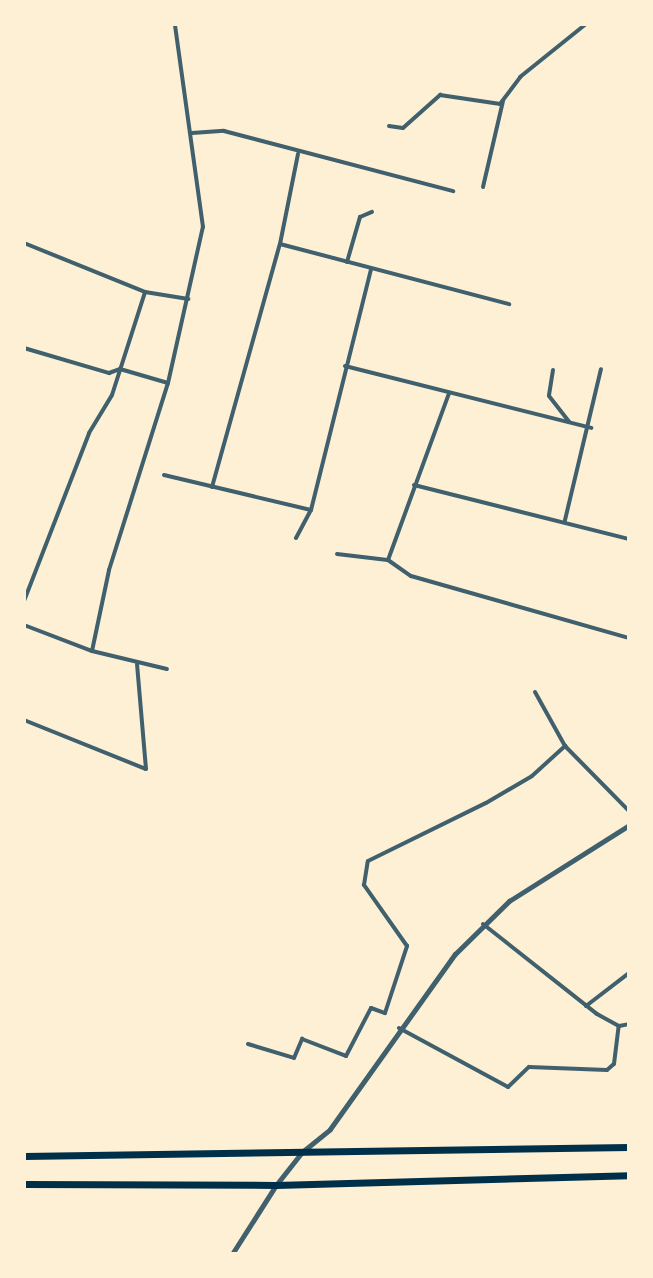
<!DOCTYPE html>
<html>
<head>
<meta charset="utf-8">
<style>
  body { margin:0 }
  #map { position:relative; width:653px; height:1278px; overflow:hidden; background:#fdf0d5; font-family:"Zilla Slab",serif }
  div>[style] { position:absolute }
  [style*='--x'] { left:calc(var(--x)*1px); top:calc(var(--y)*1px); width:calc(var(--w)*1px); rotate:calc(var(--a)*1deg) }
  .minor>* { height:4px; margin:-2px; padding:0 2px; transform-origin:2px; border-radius:2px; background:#3f606c }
  .tertiary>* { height:5px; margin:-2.5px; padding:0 2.5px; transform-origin:2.5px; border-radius:2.5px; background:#3f606c }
  .trunk>* { height:7px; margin:-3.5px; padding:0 3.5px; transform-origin:3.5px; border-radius:3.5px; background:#003049 }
  span { translate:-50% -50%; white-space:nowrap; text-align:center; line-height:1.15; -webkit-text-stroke:6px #fdf0d5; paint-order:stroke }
  .frame { position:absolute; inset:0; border:26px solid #fdf0d5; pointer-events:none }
</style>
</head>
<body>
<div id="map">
  <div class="minor">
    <div style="--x:389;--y:126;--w:14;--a:8"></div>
    <div style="--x:403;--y:128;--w:50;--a:-41.7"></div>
    <div style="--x:440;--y:95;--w:61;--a:8.5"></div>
    <div style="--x:500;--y:104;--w:34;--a:-53"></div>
    <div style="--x:520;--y:77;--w:85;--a:-38.8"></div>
    <div style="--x:192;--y:133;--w:32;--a:-4"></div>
    <div style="--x:224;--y:131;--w:237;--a:14.7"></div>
    <div style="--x:483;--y:187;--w:88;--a:-76.9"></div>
    <div style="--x:24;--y:243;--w:131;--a:22"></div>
    <div style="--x:145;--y:292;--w:44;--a:9.2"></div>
    <div style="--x:280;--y:244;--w:237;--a:14.7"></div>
    <div style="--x:347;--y:262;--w:47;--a:-73.9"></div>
    <div style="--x:360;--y:217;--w:13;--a:-23"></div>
    <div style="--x:24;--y:348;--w:89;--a:16.4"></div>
    <div style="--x:109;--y:373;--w:12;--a:-20"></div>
    <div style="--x:120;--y:369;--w:50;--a:16.3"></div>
    <div style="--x:345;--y:366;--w:254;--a:14.1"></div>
    <div style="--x:553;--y:370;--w:26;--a:99"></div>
    <div style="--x:549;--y:396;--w:33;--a:52"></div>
    <div style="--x:164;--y:475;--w:151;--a:13.4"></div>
    <div style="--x:311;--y:510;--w:248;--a:-76"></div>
    <div style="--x:414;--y:485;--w:222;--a:14.1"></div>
    <div style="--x:212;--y:487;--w:252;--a:-74.4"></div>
    <div style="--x:280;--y:244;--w:92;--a:-78.7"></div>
    <div style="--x:565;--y:520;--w:155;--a:-76.6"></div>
    <div style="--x:296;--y:538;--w:32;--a:-62"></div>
    <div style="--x:337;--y:554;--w:51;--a:6.7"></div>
    <div style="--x:388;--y:560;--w:28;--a:35"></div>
    <div style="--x:411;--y:576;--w:227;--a:15.9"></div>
    <div style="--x:388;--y:560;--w:178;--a:-69.9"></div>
    <div style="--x:24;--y:601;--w:180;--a:-68.8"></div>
    <div style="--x:89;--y:433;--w:44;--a:-58.8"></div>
    <div style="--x:112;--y:395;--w:108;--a:-72.2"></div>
    <div style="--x:24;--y:625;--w:73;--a:20.9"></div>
    <div style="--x:92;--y:651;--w:77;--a:13.5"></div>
    <div style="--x:92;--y:651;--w:83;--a:-78.1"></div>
    <div style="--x:109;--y:570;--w:196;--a:-72.5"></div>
    <div style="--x:168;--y:383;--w:160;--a:-77.4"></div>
    <div style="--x:203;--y:227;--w:205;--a:-97.9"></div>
    <div style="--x:535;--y:692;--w:62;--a:60.9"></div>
    <div style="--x:565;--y:746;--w:91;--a:45.4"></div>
    <div style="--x:24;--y:720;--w:131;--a:21.9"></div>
    <div style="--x:146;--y:769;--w:105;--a:-94.9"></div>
    <div style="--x:24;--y:826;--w:1;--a:90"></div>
    <div style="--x:483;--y:924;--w:145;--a:38.3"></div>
    <div style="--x:597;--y:1014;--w:25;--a:29"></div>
    <div style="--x:619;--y:1026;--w:10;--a:-11"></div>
    <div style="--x:586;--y:1006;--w:54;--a:-37.5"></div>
    <div style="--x:399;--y:1028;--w:124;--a:28.4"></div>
    <div style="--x:508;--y:1087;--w:29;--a:-44"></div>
    <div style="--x:529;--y:1067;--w:78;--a:2.2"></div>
    <div style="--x:607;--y:1070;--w:9;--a:-41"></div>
    <div style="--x:614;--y:1064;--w:38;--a:-83"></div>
    <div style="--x:248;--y:1044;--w:48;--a:16.9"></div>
    <div style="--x:294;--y:1058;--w:21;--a:-67"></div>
    <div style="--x:302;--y:1039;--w:47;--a:21.1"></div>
    <div style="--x:346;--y:1056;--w:54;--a:-62.5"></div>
    <div style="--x:371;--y:1008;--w:15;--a:20"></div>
    <div style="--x:385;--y:1013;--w:71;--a:-71.8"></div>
    <div style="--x:407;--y:946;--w:75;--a:-125.2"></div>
    <div style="--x:364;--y:885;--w:24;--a:-81"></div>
    <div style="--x:368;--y:861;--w:131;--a:-26.2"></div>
    <div style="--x:486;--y:803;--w:53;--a:-30.4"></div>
    <div style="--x:532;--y:776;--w:45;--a:-42.3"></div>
  </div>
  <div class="tertiary">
    <div style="--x:232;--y:1254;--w:82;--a:-57.5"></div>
    <div style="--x:276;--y:1185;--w:42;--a:-51.8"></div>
    <div style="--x:302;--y:1152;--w:36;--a:-39"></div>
    <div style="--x:330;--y:1129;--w:215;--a:-54.5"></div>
    <div style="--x:455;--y:954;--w:76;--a:-44.5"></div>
    <div style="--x:509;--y:901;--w:142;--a:-32.3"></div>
  </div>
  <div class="trunk">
    <div style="--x:24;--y:1156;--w:605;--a:-0.85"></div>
    <div style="--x:24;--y:1184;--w:252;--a:0.2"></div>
    <div style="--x:276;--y:1185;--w:353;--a:-1.6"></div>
  </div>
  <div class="frame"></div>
</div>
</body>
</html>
